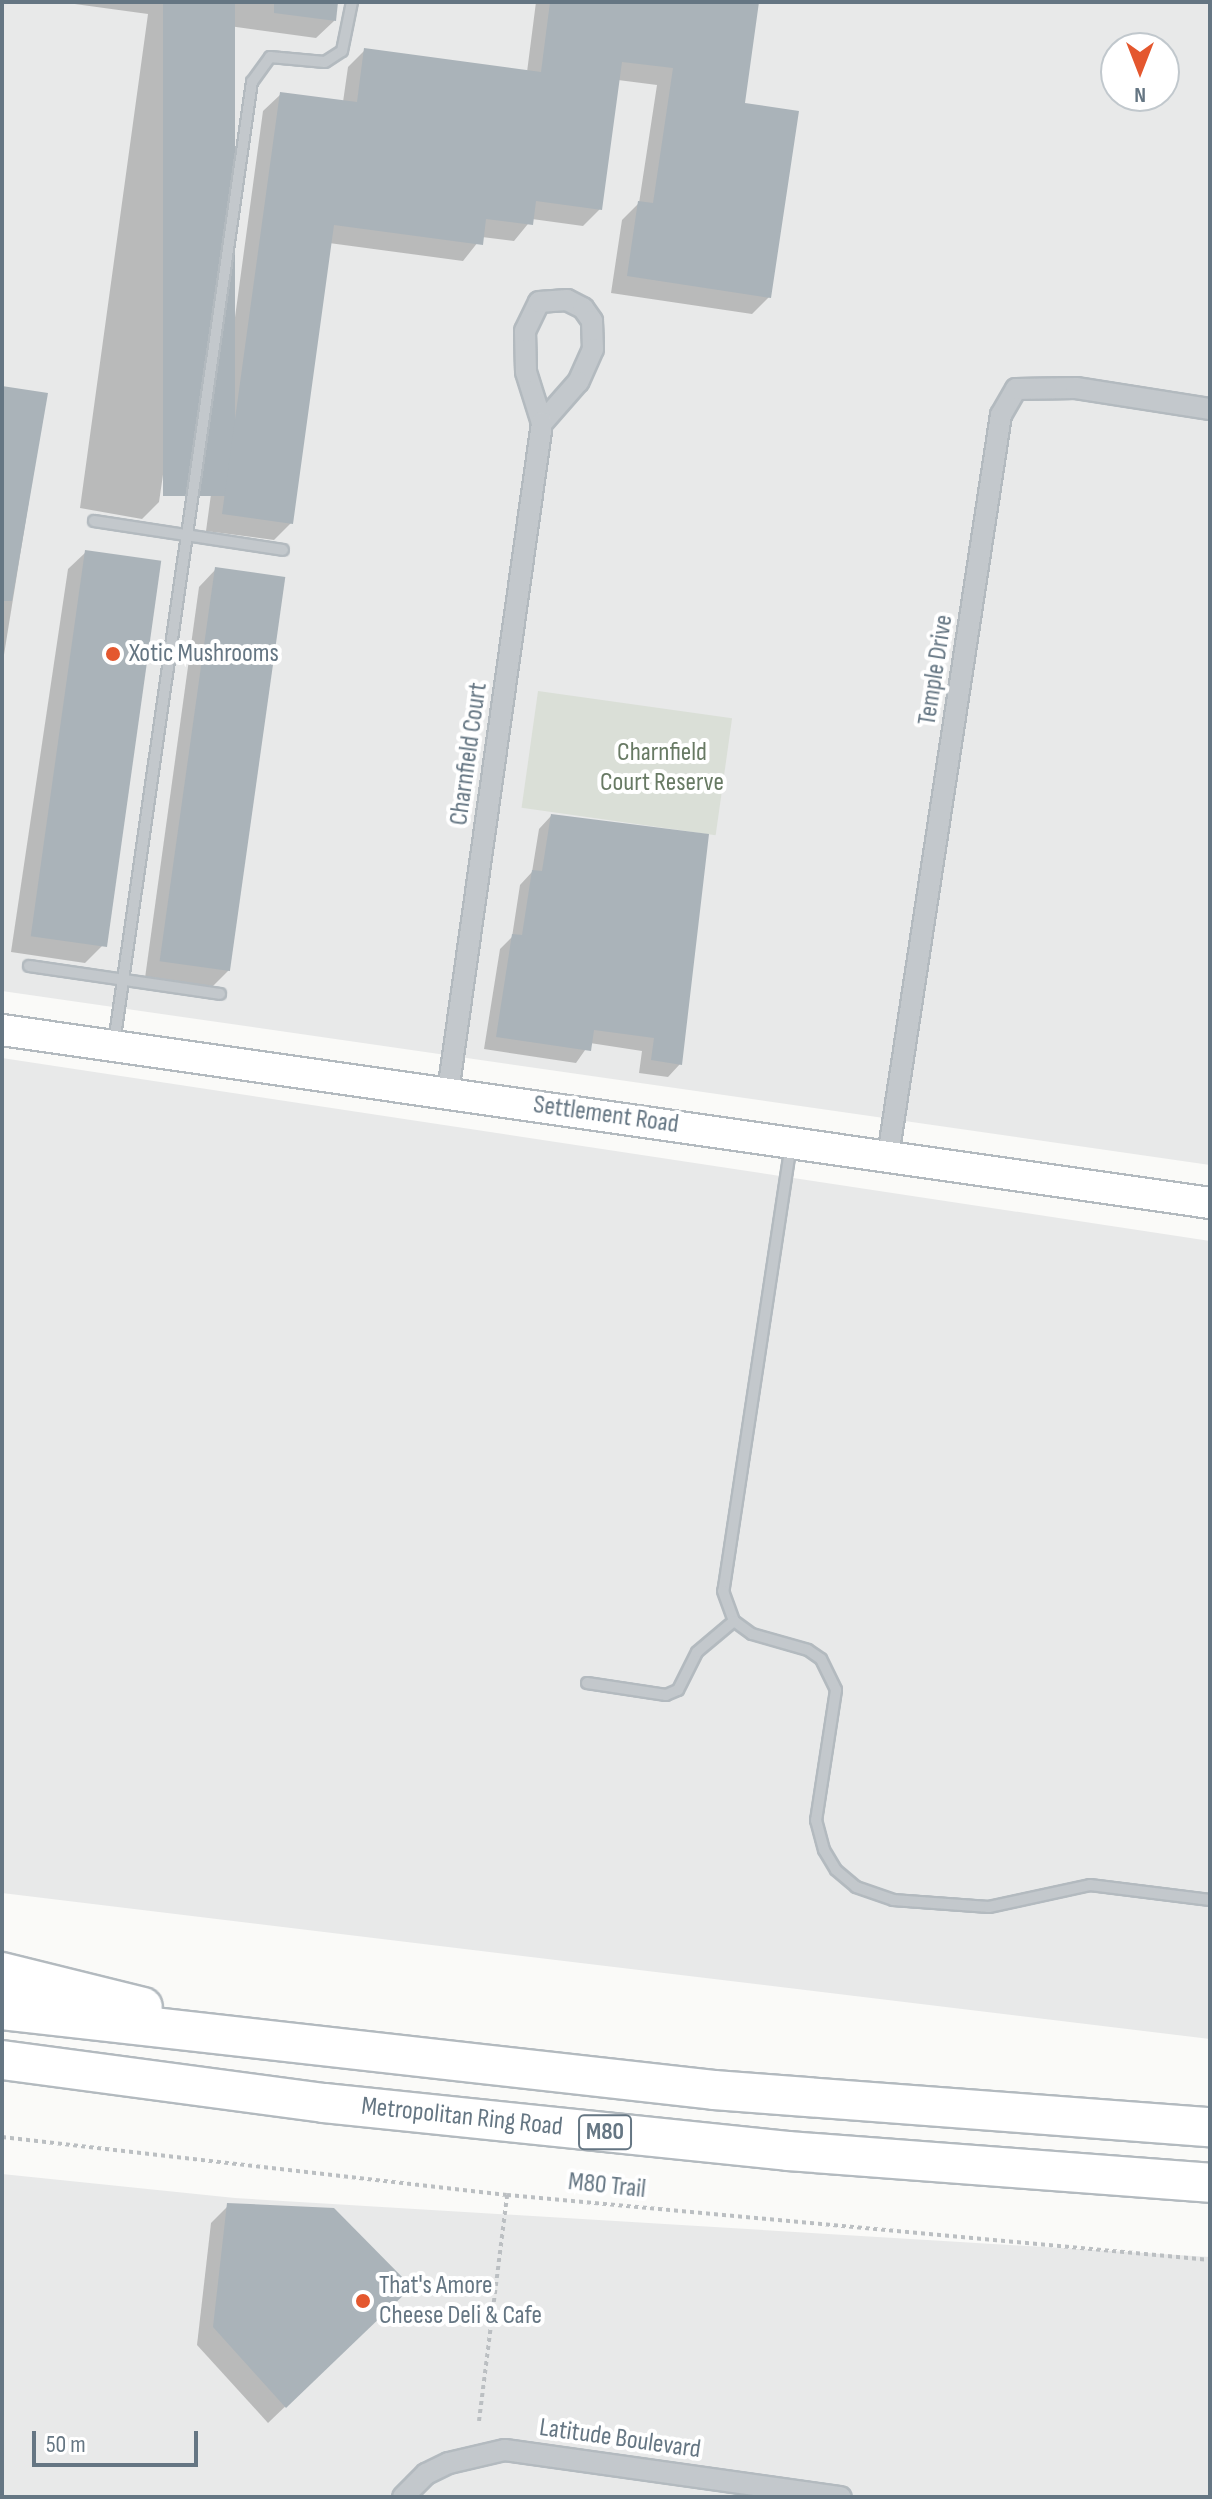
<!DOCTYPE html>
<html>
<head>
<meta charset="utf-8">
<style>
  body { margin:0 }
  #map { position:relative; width:1212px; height:2499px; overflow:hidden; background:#fafaf8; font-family:"Sofia Sans Condensed",sans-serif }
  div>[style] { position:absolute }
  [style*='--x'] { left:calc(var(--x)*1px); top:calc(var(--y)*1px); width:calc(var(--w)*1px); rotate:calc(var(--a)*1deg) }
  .built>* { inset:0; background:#e8e9e9 }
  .green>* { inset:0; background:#dadfd7; transform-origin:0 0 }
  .shadow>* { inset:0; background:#0003 }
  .building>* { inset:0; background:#aab3b9; transform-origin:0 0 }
  .path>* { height:4px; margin-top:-2px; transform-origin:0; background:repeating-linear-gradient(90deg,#bbbfc2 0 4px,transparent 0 8px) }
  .roads { filter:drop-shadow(2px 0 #b3babf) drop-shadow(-2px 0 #b3babf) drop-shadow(0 2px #b3babf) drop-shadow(0 -2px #b3babf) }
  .service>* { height:10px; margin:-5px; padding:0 5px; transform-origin:5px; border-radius:5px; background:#c3c8cc }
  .minor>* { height:20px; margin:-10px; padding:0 10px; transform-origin:10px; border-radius:10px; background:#c3c8cc }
  .secondary>* { height:30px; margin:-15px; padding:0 15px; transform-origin:15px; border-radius:15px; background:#fff }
  .motorway>* { height:38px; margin:-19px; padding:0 19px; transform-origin:19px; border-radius:19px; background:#fff }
  .dots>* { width:22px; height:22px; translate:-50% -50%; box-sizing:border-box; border:4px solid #fff; border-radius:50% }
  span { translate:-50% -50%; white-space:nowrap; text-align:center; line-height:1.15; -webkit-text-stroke:8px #fff; paint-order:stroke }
  .shield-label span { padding:2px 6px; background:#fff; border:2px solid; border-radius:6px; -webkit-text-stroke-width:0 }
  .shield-label { font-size:24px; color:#657683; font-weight:700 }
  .poi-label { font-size:26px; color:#657683 }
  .left { translate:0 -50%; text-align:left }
  .street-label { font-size:26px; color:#657683 }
  .park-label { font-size:26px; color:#687a64 }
  .frame { position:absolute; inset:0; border:4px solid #657683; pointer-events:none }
  .north { position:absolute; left:1100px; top:32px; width:80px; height:80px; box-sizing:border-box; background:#fff; border:2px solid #c1c8cd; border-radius:50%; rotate:180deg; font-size:22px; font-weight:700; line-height:32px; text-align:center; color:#657683 }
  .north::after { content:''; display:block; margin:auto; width:28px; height:36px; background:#e4572e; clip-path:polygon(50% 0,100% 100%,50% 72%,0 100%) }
  .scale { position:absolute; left:32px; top:2431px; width:166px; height:36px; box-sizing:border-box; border:4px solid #657683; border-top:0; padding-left:10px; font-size:24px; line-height:28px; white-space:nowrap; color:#657683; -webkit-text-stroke:6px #fff; paint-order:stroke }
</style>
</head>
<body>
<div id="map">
  <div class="built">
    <div style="clip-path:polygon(evenodd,2px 2px,1210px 2px,1210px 1165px,2px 991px,2px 2px,1116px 48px,1164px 48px,1164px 96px,1116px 96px,1116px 48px)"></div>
    <div style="clip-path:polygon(2px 1058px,1210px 1241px,1210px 2039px,2px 1893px)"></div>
    <div style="clip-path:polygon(2px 2174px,235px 2198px,1210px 2257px,1210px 2497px,2px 2497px)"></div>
  </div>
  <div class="green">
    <div style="left:538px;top:691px;width:196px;height:118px;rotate:8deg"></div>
  </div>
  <div class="shadow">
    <div style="clip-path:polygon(60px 2px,336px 2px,334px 21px,316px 38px,229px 26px,159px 502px,142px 519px,80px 508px,148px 14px)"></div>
    <div style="clip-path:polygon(536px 2px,757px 2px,743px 105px,769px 297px,752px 314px,611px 293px,622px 220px,639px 203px,657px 85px,618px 80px,600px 209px,583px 226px,532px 219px,514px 241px,482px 237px,463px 261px,329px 243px,291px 523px,274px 540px,206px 531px,263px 111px,281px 94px,343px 102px,348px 67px,365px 50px,527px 72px)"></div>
    <div style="clip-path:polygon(2px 388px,46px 395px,2px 667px)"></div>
    <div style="clip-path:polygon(86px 552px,102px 946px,85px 963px,11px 952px,68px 569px)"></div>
    <div style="clip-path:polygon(216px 569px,229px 970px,212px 987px,145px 978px,199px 587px)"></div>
    <div style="clip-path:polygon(551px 816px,680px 1064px,668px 1077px,639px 1073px,642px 1051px,590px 1043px,576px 1063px,484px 1049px,500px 949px,512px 937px,520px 885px,532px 872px,539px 829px)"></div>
    <div style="clip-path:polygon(228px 2206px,392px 2304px,268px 2423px,197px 2345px,211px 2223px)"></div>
  </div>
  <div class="building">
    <div style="left:163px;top:2px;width:72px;height:494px"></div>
    <div style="clip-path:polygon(274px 2px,338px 2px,336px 21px,274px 13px)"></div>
    <div style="clip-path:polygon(550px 2px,759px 2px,745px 103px,799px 111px,771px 298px,627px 276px,638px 201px,653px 203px,673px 68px,622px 62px,602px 210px,536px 201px,533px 225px,486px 219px,483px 245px,334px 225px,293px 524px,222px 514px,280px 92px,357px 102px,364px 48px,541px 72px)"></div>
    <div style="clip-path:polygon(2px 386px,48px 393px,12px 601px,2px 601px)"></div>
    <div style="left:85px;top:550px;width:77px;height:390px;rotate:8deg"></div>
    <div style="left:215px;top:567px;width:71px;height:398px;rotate:8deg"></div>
    <div style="clip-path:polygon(551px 814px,709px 834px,682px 1065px,651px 1060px,654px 1038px,594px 1030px,591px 1051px,496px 1037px,512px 934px,522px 935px,532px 870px,542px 871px)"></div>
    <div style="clip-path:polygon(227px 2203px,334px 2208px,412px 2287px,286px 2408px,213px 2327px)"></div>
  </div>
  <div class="path">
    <div style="--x:2;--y:2137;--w:508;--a:6.55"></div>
    <div style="--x:507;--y:2195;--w:706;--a:5.28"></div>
    <div style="--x:479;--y:2421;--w:228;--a:-82.9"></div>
  </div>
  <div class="roads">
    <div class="service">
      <div style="--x:94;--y:521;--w:191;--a:8.7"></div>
      <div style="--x:29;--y:966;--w:193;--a:8.3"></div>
      <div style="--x:114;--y:1043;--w:971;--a:-81.83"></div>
      <div style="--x:252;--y:82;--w:31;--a:-54"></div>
      <div style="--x:270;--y:57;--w:55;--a:5.2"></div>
      <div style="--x:325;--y:62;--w:20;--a:-33"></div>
      <div style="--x:342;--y:51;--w:50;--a:-78.5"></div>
      <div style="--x:791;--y:1144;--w:452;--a:98.6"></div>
      <div style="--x:723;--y:1591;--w:32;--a:70"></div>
      <div style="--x:734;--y:1621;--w:22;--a:36"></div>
      <div style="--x:752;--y:1634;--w:58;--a:15.9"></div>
      <div style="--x:808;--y:1650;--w:16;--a:35"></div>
      <div style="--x:821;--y:1659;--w:34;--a:64"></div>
      <div style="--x:836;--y:1690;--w:132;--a:98.7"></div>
      <div style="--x:816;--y:1820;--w:31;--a:75"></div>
      <div style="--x:824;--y:1850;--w:23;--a:59"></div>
      <div style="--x:836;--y:1870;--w:26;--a:40"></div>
      <div style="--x:856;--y:1887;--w:39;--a:19"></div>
      <div style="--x:893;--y:1900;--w:96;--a:4.2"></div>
      <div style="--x:989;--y:1907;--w:103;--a:-12.3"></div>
      <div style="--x:1090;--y:1885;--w:121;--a:7.1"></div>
      <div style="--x:587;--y:1683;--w:80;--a:8.6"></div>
      <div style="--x:666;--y:1695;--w:13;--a:-23"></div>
      <div style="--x:678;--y:1690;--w:42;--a:-63.4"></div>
      <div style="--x:697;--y:1652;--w:48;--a:-40"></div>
    </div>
    <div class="minor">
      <div style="--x:567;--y:300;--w:18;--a:27"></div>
      <div style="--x:583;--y:308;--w:16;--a:55"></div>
      <div style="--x:592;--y:321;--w:28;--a:88"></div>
      <div style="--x:593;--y:349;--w:36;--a:114"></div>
      <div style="--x:578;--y:382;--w:55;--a:131.3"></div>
      <div style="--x:542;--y:423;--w:53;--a:-107.4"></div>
      <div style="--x:526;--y:372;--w:41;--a:-91.4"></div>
      <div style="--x:525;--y:331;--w:32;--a:-64"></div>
      <div style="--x:539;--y:302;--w:28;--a:-4"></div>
      <div style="--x:448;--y:1092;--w:676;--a:-82"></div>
      <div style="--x:888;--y:1156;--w:750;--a:-81.33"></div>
      <div style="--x:1001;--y:415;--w:30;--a:-60"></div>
      <div style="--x:1016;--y:389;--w:60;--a:-1"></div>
      <div style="--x:1076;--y:388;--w:136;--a:8.9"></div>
      <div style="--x:403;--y:2497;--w:33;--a:-45"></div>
      <div style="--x:426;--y:2474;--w:25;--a:-26"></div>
      <div style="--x:449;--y:2463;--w:57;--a:-13.1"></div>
      <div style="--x:505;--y:2450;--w:339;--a:8"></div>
    </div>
    <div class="secondary">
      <div style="--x:2;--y:1030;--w:1220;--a:8.15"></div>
    </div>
    <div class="motorway">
      <div style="--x:2;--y:1972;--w:145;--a:13.9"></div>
      <div style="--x:2;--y:2010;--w:716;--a:6.41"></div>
      <div style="--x:714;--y:2090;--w:497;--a:4.3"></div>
      <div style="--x:2;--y:2060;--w:325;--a:7.6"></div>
      <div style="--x:324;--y:2103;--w:466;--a:5.9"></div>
      <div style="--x:788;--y:2151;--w:423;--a:4.3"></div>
    </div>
  </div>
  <div class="dots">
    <div style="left:113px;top:654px;background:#e4572e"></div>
    <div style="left:363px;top:2301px;background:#e4572e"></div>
  </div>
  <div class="shield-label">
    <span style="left:605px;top:2132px">M80</span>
  </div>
  <div class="poi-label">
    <span class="left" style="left:129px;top:654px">Xotic Mushrooms</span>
    <span class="left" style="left:379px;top:2301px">That's Amore<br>Cheese Deli &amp; Cafe</span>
  </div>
  <div class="street-label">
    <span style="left:936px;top:670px;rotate:-81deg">Temple Drive</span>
    <span style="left:469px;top:754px;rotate:-82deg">Charnfield Court</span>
    <span style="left:606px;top:1115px;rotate:8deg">Settlement Road</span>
    <span style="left:462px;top:2117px;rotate:6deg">Metropolitan Ring Road</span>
    <span style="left:607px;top:2186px;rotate:6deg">M80 Trail</span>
    <span style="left:620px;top:2439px;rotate:8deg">Latitude Boulevard</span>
  </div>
  <div class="park-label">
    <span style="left:662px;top:768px">Charnfield<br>Court Reserve</span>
  </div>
  <div class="frame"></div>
  <div class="north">N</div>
  <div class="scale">50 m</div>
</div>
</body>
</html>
